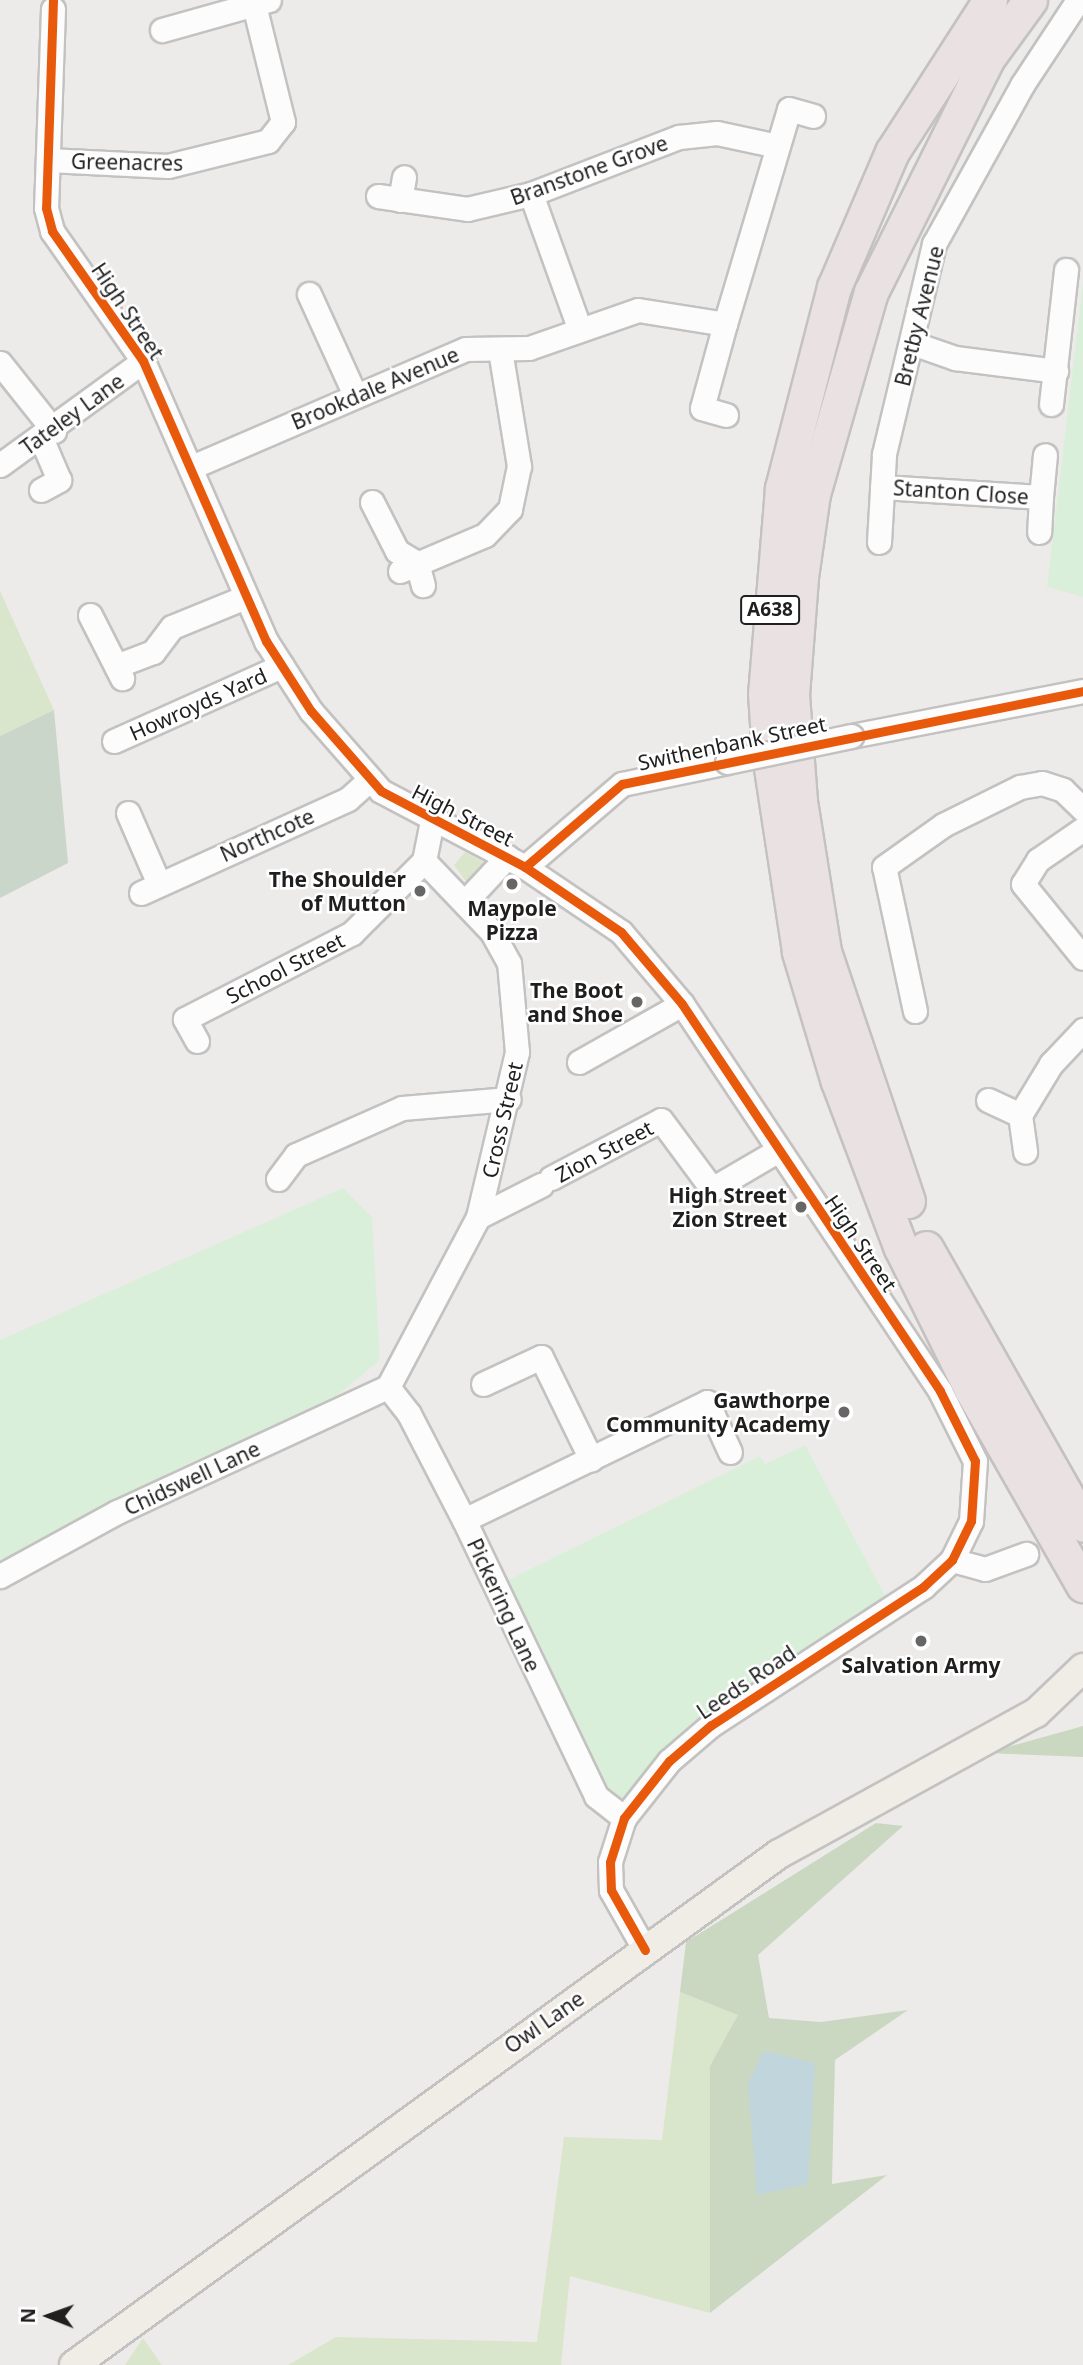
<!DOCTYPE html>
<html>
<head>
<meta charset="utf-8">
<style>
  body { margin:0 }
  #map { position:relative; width:1083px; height:2365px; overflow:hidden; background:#edebe9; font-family:"Noto Sans",sans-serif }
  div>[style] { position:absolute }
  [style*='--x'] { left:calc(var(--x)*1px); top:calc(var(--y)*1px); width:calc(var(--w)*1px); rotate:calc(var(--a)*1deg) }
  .grass>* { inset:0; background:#dae6cb }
  .forest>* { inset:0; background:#cad8c1 }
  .cemetery>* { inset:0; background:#c9d6c9 }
  .park>* { inset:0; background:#daefda }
  .water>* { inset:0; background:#c0d6dc }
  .roads { filter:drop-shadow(2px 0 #c3c2c1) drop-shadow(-2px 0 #c3c2c1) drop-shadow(0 2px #c3c2c1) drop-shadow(0 -2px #c3c2c1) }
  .minor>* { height:23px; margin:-11.5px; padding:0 11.5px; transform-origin:11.5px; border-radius:11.5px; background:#fcfcfc }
  .major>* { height:28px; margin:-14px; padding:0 14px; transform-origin:14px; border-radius:14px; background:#f0ece6 }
  .highway>* { height:33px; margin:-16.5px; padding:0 16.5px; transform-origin:16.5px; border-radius:16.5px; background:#e9e1e2 }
  .bridges { filter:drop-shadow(2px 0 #c3c2c1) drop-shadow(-2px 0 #c3c2c1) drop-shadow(0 2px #c3c2c1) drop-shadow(0 -2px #c3c2c1) }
  .minor-bridge>* { height:23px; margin:-11.5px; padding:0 11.5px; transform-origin:11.5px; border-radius:11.5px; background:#fcfcfc }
  .cycleway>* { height:9px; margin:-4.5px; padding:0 4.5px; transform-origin:4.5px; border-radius:4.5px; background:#e8590c }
  .dots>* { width:19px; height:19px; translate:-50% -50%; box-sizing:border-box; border:4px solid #fff; border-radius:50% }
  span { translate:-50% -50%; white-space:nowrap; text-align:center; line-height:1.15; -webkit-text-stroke:5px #fff; paint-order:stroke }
  .shield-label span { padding:2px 5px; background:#fff; border:2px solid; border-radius:5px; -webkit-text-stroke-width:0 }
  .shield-label { font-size:19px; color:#1f1f1f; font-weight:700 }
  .street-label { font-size:21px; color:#1f1f1f }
  .poi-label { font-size:21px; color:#1f1f1f; font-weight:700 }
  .right { translate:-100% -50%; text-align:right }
  .north { position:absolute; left:14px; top:2281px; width:70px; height:70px; -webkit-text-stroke:5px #fff; paint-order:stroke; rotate:271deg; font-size:19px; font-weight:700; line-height:28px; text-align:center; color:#1f1f1f }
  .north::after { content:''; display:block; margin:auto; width:24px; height:32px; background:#1f1f1f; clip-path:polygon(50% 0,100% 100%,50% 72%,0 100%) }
</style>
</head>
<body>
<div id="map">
  <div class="grass">
    <div style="clip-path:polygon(0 591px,54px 710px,0 736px)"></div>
    <div style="clip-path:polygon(465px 852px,491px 866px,469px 886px,454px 865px)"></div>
    <div style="clip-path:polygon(680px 1992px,739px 2015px,710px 2066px,710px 2313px,570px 2276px,561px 2365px,288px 2365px,336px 2337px,537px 2342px,564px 2137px,662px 2140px)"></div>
    <div style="clip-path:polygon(143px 2338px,162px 2365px,125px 2365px)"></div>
  </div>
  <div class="forest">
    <div style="clip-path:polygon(1083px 1726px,1083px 1757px,986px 1753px)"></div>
    <div style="clip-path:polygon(876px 1823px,903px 1826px,758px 1955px,769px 2018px,821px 2022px,908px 2010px,835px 2060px,832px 2184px,887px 2175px,710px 2313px,710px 2066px,738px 2015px,680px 1992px,686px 1942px)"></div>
  </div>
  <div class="cemetery">
    <div style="clip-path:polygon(54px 710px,68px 863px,0 898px,0 736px)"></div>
  </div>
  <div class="park">
    <div style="clip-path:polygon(1083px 282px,1083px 597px,1047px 587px)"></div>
    <div style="clip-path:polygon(343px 1188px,372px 1217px,380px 1360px,322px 1408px,189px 1463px,0 1561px,0 1340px)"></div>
    <div style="clip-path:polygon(805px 1445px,891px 1607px,711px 1725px,624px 1818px,596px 1796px,496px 1586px,760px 1456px,765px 1464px)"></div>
  </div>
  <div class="water">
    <div style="clip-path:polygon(764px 2051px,815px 2063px,808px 2184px,757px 2195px,748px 2083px)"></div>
  </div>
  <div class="roads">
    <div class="minor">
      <div style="--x:53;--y:9;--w:199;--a:92"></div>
      <div style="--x:46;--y:208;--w:24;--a:75"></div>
      <div style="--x:52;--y:231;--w:159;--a:55"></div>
      <div style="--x:143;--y:361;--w:306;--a:66.3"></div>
      <div style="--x:266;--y:641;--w:83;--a:57.3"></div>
      <div style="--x:311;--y:711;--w:106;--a:48.8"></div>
      <div style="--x:381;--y:791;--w:163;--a:27.8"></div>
      <div style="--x:525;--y:867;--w:116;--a:34.1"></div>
      <div style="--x:621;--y:932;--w:94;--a:49.7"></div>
      <div style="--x:682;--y:1004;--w:465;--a:56.3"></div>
      <div style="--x:940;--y:1391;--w:78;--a:63.4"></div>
      <div style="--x:975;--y:1461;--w:60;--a:93.8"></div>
      <div style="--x:971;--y:1521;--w:43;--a:116"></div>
      <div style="--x:952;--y:1560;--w:40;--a:137"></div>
      <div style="--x:923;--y:1587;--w:253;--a:146.9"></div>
      <div style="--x:711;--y:1725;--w:55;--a:139.4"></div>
      <div style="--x:669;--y:1761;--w:73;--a:128.3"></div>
      <div style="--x:624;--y:1818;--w:46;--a:107.7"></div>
      <div style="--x:610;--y:1862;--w:28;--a:88"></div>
      <div style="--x:611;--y:1890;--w:69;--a:60.5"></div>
      <div style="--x:162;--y:30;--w:111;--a:-15.7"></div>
      <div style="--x:48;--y:160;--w:120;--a:2.9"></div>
      <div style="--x:168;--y:166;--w:103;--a:-14"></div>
      <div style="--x:268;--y:141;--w:24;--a:-52"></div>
      <div style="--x:283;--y:122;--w:121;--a:-103.9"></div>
      <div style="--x:531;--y:194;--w:141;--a:70.2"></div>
      <div style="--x:378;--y:196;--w:90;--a:8.3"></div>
      <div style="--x:467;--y:209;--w:66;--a:-13.2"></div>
      <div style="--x:531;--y:194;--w:159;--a:-21.1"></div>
      <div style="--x:679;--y:137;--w:38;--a:-6"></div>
      <div style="--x:717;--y:133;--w:62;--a:12"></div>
      <div style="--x:400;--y:200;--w:23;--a:-80"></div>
      <div style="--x:309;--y:294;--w:111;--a:65.5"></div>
      <div style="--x:912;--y:343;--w:46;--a:19.2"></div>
      <div style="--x:955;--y:358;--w:102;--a:7.3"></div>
      <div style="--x:0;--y:363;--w:87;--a:51.5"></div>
      <div style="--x:1051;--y:404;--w:135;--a:-83.6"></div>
      <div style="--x:726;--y:415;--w:25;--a:-164"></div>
      <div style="--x:702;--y:408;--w:87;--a:-74.7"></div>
      <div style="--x:725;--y:324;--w:224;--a:-73.4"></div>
      <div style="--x:789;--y:109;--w:25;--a:16"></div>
      <div style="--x:0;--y:465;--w:177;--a:-36"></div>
      <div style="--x:194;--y:466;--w:296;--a:-23.3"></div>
      <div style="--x:466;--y:349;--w:63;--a:-0.9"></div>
      <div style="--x:529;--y:348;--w:115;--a:-19.2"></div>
      <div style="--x:638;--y:310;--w:88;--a:9.1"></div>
      <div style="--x:882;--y:487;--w:159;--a:3.6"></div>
      <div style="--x:1041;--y:497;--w:35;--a:93"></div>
      <div style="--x:41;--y:490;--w:21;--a:-29"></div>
      <div style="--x:59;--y:480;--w:43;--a:-113"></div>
      <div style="--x:1041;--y:497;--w:42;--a:-84.6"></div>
      <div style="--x:372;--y:502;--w:55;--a:63"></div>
      <div style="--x:397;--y:551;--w:23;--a:31"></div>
      <div style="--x:417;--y:563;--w:23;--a:75"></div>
      <div style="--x:879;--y:542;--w:88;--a:-86.7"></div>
      <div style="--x:884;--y:454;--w:216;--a:-76.6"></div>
      <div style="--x:934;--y:244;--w:182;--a:-61"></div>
      <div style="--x:1022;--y:85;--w:102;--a:-56.6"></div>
      <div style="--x:400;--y:571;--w:92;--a:-23"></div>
      <div style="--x:485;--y:535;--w:36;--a:-46"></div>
      <div style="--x:510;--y:509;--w:44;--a:-78.2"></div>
      <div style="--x:519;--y:466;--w:118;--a:-99.3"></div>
      <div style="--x:90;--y:615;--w:71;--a:63.1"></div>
      <div style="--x:116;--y:666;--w:40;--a:-21"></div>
      <div style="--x:153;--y:652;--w:31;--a:-53"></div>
      <div style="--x:172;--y:627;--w:79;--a:-22.3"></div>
      <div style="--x:851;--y:736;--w:236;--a:-11"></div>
      <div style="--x:114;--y:741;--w:184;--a:-24.1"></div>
      <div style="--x:128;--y:813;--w:77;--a:66.4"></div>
      <div style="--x:1083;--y:829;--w:55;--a:145.4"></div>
      <div style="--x:1038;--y:860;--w:28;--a:122"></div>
      <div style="--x:1023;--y:884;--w:95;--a:51"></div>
      <div style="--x:525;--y:867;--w:128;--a:-40.6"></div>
      <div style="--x:622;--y:784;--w:107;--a:-11.8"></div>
      <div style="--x:141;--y:893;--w:227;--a:-24.4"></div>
      <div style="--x:348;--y:799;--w:30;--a:-42"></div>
      <div style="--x:465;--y:902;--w:62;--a:-47"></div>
      <div style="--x:915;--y:1011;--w:147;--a:-102.1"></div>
      <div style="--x:884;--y:867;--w:72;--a:-35.4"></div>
      <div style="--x:943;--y:825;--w:86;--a:-26.3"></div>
      <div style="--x:1020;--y:787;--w:22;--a:-10"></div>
      <div style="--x:1042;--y:783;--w:22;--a:18"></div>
      <div style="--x:1063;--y:790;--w:28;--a:44"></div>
      <div style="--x:197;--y:1041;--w:25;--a:-119"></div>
      <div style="--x:185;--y:1019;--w:188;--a:-27.2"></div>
      <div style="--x:352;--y:933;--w:102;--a:-45"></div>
      <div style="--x:579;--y:1062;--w:118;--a:-29.4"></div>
      <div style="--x:988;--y:1100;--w:35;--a:25"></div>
      <div style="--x:1020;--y:1115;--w:37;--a:82"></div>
      <div style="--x:1020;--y:1115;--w:60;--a:-58.7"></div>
      <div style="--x:1051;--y:1064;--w:47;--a:-46.7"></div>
      <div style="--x:551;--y:1178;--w:124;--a:-27.8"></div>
      <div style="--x:661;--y:1120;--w:86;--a:53.5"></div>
      <div style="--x:712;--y:1189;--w:75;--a:-30.3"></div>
      <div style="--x:278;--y:1179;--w:30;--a:-53"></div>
      <div style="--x:296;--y:1155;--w:116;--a:-23.9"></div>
      <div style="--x:402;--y:1108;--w:107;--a:-4.8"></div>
      <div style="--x:478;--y:1217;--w:71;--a:-26.9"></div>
      <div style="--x:483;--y:1384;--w:64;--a:-25"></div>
      <div style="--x:541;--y:1357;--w:114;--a:63.9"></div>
      <div style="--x:388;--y:1387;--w:192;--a:-62.1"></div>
      <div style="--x:478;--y:1217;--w:170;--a:-76.7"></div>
      <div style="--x:517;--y:1052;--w:89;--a:-95.1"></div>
      <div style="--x:509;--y:963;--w:37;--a:-119"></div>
      <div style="--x:491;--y:931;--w:97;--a:-133.7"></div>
      <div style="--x:424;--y:861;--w:41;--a:-78.7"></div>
      <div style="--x:388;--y:1387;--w:34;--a:52"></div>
      <div style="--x:409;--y:1414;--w:119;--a:62.6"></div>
      <div style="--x:464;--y:1520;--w:306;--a:64.4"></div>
      <div style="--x:596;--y:1796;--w:36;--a:38"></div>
      <div style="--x:464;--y:1520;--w:270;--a:-25.9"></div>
      <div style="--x:707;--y:1402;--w:55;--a:65.3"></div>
      <div style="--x:952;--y:1560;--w:34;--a:15"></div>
      <div style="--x:985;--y:1569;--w:44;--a:-20.1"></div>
      <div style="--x:0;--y:1576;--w:133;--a:-28.7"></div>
      <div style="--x:117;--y:1512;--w:298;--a:-24.8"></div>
    </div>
    <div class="major">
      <div style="--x:74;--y:2365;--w:871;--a:-35.94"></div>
      <div style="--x:779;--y:1854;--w:293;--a:-28.8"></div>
      <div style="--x:1036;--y:1713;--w:65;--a:-43.8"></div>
    </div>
    <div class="highway">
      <div style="--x:990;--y:0;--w:181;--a:122.8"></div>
      <div style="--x:892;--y:152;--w:147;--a:113.2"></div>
      <div style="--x:834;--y:287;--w:208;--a:104.5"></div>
      <div style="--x:782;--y:488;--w:206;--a:94.7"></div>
      <div style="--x:765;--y:693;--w:62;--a:86.3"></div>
      <div style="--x:769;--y:755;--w:199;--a:81.3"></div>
      <div style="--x:799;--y:952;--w:133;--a:73.3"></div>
      <div style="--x:837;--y:1079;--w:181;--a:69.3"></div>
      <div style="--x:901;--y:1248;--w:157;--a:63.6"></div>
      <div style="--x:971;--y:1389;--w:226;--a:60.3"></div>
      <div style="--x:908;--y:1201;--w:264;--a:-108.6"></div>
      <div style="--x:824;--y:951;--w:152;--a:-99.1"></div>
      <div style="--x:800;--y:801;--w:106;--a:-94.3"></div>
      <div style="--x:792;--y:695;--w:118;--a:-85.6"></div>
      <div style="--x:801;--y:577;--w:84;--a:-81.8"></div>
      <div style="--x:813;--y:494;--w:210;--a:-74"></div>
      <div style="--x:871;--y:292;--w:260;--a:-63.5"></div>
      <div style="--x:987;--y:59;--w:73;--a:-53.9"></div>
      <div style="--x:926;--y:1248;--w:318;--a:60.4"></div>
    </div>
  </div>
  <div class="bridges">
    <div class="minor-bridge">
      <div style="--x:727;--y:762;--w:127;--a:-11.8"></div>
    </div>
  </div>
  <div class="cycleway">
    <div style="--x:53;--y:0;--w:208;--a:91.9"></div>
    <div style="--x:46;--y:208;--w:24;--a:75"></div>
    <div style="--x:52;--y:231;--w:159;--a:55"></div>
    <div style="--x:143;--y:361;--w:306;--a:66.3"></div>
    <div style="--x:266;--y:641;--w:83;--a:57.3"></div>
    <div style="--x:311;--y:711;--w:106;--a:48.8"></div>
    <div style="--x:381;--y:791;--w:163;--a:27.8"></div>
    <div style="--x:525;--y:867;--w:116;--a:34.1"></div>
    <div style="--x:621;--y:932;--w:94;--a:49.7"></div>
    <div style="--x:682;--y:1004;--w:465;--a:56.3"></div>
    <div style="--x:940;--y:1391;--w:78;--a:63.4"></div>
    <div style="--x:975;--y:1461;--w:60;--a:93.8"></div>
    <div style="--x:971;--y:1521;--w:43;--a:116"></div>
    <div style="--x:952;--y:1560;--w:40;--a:137"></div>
    <div style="--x:923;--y:1587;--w:253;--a:146.9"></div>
    <div style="--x:711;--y:1725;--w:55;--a:139.4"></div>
    <div style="--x:669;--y:1761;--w:73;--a:128.3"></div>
    <div style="--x:624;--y:1818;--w:46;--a:107.7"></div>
    <div style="--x:610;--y:1862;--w:28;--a:88"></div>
    <div style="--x:611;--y:1890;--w:69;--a:60.5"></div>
    <div style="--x:525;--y:867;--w:128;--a:-40.6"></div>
    <div style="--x:622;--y:784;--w:470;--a:-11.4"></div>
  </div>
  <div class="dots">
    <div style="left:512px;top:884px;background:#676666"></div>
    <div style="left:420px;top:891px;background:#676666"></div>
    <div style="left:637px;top:1002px;background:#676666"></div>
    <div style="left:801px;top:1207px;background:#676666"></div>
    <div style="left:844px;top:1412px;background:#676666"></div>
    <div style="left:921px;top:1641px;background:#676666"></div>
  </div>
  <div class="shield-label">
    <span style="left:770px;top:610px">A638</span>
  </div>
  <div class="street-label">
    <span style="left:127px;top:162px;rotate:1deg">Greenacres</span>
    <span style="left:589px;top:170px;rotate:-20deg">Branstone Grove</span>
    <span style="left:128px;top:311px;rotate:56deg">High Street</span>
    <span style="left:919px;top:316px;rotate:-76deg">Bretby Avenue</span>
    <span style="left:375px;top:388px;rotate:-23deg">Brookdale Avenue</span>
    <span style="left:72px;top:414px;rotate:-36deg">Tateley Lane</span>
    <span style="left:961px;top:492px;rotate:4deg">Stanton Close</span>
    <span style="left:198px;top:704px;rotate:-24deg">Howroyds Yard</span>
    <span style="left:732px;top:743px;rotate:-12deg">Swithenbank Street</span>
    <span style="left:463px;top:815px;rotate:27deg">High Street</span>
    <span style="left:267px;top:835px;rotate:-24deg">Northcote</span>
    <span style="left:285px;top:968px;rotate:-27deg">School Street</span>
    <span style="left:502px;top:1120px;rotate:-77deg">Cross Street</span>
    <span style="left:604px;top:1151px;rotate:-28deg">Zion Street</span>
    <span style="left:861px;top:1243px;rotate:56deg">High Street</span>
    <span style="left:192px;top:1478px;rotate:-25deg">Chidswell Lane</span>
    <span style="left:504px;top:1605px;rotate:65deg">Pickering Lane</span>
    <span style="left:746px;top:1682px;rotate:-34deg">Leeds Road</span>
    <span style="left:544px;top:2022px;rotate:-35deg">Owl Lane</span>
  </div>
  <div class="poi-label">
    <span class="right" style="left:406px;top:891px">The Shoulder<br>of Mutton</span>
    <span style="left:512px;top:920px">Maypole<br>Pizza</span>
    <span class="right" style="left:623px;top:1002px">The Boot<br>and Shoe</span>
    <span class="right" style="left:787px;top:1207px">High Street<br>Zion Street</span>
    <span class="right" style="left:830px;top:1412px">Gawthorpe<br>Community Academy</span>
    <span style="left:921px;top:1665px">Salvation Army</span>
  </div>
  <div class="north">N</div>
</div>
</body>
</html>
